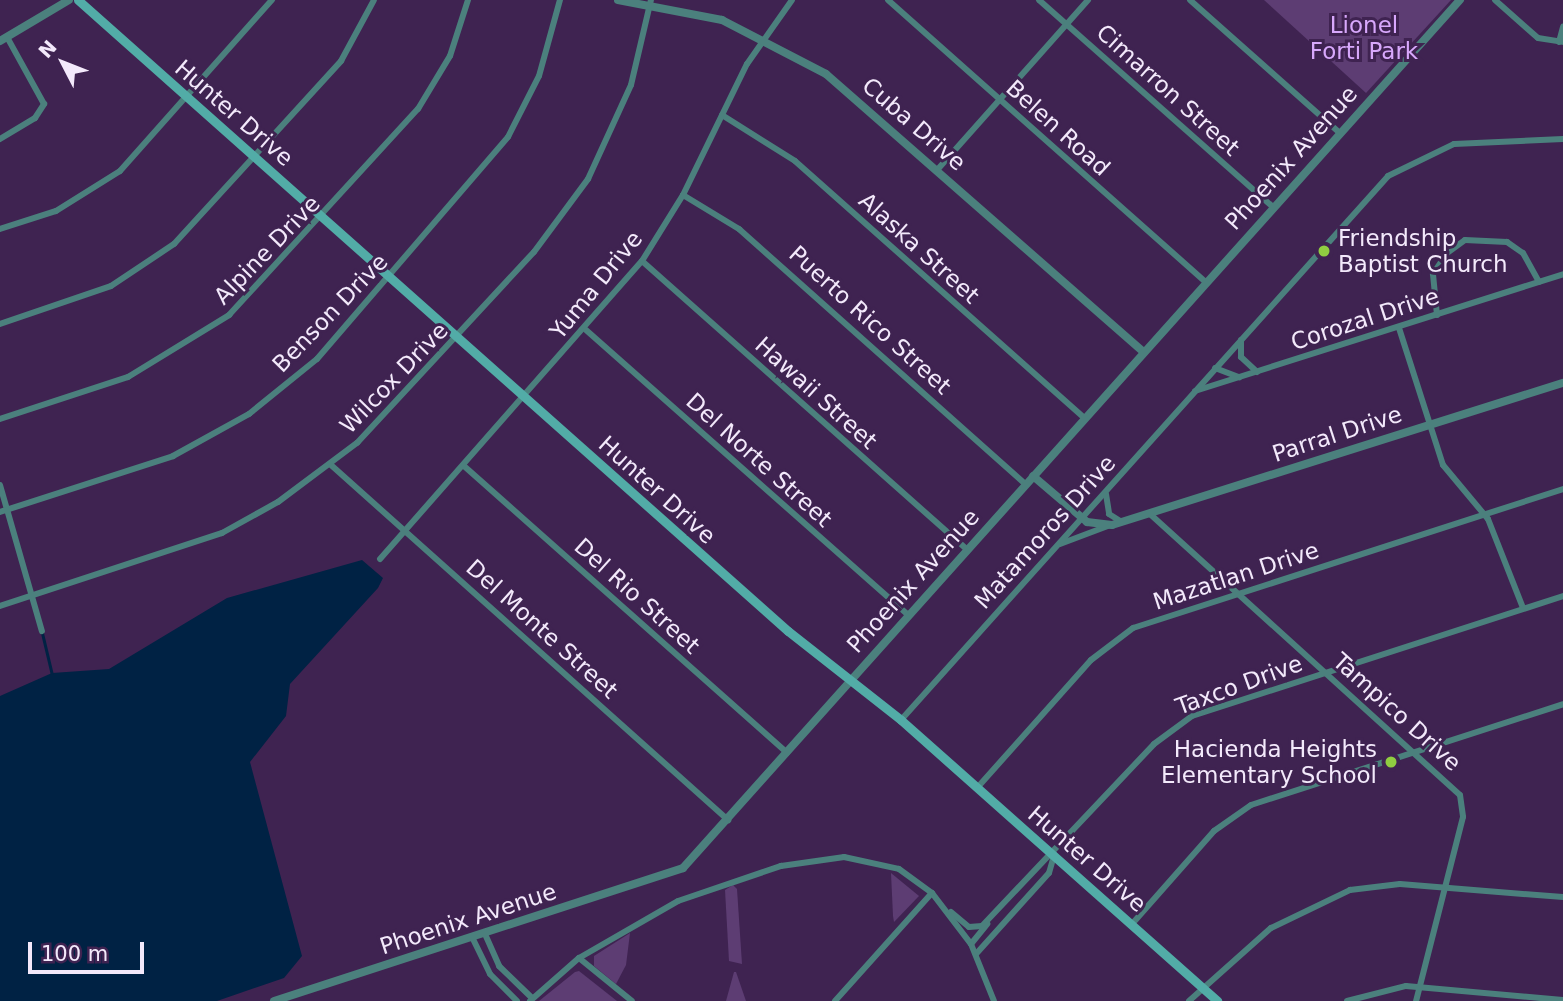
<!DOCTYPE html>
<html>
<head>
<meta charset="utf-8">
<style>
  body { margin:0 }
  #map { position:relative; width:1563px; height:1001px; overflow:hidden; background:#3f2351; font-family:"DejaVu Sans",sans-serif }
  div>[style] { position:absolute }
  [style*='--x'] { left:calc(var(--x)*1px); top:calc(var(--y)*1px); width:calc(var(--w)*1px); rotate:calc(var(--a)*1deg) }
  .green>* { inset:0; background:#5d3d73 }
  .water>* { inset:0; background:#024 }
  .stream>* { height:2.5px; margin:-1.25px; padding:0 1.25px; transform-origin:1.25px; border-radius:1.25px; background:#024 }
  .minor>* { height:6px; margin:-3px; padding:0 3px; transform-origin:3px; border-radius:3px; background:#4b807d }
  .tertiary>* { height:8px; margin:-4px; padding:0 4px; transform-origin:4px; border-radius:4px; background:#4b807d }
  .secondary>* { height:9px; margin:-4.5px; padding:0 4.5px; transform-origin:4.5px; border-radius:4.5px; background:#52aca7 }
  .dots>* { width:19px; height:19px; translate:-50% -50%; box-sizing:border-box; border:4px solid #3f2351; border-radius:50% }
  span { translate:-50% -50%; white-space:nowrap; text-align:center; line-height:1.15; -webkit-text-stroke:6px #3f2351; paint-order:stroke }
  .park-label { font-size:23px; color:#d8a8fc }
  .street-label { font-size:23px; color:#f3e9fb }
  .poi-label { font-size:23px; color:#f3e9fb }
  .left { translate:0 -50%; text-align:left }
  .right { translate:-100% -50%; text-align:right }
  .north { position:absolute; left:28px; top:28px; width:70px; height:70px; -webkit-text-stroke:5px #3f2351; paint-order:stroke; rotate:312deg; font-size:19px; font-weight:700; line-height:28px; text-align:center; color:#f3e9fb }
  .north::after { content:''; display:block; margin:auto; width:24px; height:32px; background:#f3e9fb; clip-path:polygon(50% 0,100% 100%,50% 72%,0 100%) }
  .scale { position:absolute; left:28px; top:942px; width:116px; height:32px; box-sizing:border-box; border:4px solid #f3e9fb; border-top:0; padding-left:9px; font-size:21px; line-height:24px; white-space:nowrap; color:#f3e9fb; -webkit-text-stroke:5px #3f2351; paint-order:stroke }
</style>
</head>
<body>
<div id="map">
  <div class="green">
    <div style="clip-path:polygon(1264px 0,1451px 0,1366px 93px)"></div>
    <div style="clip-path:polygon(891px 873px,919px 896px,894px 922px,893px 916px)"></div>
    <div style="clip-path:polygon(733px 885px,737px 889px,742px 964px,729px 961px,725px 890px)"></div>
    <div style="clip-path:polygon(630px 933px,626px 965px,616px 984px,594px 966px,594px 956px)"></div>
    <div style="clip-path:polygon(579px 971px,617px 1001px,539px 1001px,575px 972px)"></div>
    <div style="clip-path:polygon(734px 972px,736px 972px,746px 1001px,726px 1001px)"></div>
  </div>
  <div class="water">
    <div style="clip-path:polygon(362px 560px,383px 578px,378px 588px,290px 684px,286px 716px,250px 762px,302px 956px,284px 978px,217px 1001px,0 1001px,0 696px,52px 673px,109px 669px,227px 598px)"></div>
  </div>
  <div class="stream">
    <div style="--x:42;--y:631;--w:43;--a:76.6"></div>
  </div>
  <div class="minor">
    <div style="--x:888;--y:0;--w:425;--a:41.6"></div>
    <div style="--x:1039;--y:0;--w:312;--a:41.5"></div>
    <div style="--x:1190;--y:0;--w:200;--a:41.6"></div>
    <div style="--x:1495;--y:0;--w:57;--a:41.5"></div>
    <div style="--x:1538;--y:38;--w:25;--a:9"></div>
    <div style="--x:1559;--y:42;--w:16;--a:-75"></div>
    <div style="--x:722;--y:115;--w:86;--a:32.2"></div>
    <div style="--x:795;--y:161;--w:387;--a:41.6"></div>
    <div style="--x:0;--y:139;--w:41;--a:-31"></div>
    <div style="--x:35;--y:118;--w:17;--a:-57"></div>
    <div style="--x:44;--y:104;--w:77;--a:-118.9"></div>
    <div style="--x:938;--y:169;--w:226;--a:-48.4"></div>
    <div style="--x:683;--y:195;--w:66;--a:31.3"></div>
    <div style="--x:739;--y:229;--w:383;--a:41.7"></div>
    <div style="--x:0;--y:229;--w:59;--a:-17.8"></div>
    <div style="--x:56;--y:211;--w:75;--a:-32"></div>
    <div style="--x:120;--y:171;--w:229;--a:-48.4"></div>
    <div style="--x:642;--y:261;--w:435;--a:41.6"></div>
    <div style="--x:1437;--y:315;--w:41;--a:-95.6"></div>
    <div style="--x:1433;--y:274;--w:25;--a:-56"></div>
    <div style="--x:1447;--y:253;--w:22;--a:-36"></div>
    <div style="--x:1465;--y:240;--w:42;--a:2.7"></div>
    <div style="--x:1507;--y:242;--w:19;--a:35"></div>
    <div style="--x:1523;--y:253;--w:33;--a:61"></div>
    <div style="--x:0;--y:324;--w:117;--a:-18.9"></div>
    <div style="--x:111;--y:286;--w:76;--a:-33.7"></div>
    <div style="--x:174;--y:244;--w:248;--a:-47.6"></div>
    <div style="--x:341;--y:61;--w:69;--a:-61.6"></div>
    <div style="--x:1399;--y:328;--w:144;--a:72.2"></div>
    <div style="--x:1443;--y:465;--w:70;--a:50.2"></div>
    <div style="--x:1488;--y:519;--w:96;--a:68.5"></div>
    <div style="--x:586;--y:330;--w:431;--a:41.5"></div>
    <div style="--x:1241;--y:340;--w:17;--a:90"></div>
    <div style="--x:1241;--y:357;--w:22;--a:43"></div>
    <div style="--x:1215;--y:368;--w:26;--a:21"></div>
    <div style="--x:1195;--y:391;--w:386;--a:-17.6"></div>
    <div style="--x:0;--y:419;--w:135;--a:-18.2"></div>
    <div style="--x:128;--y:377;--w:119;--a:-31.5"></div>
    <div style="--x:229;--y:315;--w:280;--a:-47.5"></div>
    <div style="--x:418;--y:109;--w:62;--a:-58.9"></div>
    <div style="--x:450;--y:56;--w:59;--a:-72.2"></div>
    <div style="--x:331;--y:465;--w:533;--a:41.8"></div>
    <div style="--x:464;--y:466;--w:432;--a:41.6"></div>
    <div style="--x:0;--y:485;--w:152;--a:74"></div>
    <div style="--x:1106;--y:494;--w:20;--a:81"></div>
    <div style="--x:1109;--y:514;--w:15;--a:32"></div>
    <div style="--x:0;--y:512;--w:182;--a:-17.9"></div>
    <div style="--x:173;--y:456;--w:87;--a:-28.9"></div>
    <div style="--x:249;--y:414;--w:87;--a:-39"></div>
    <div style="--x:317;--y:359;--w:293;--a:-49.3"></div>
    <div style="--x:508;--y:137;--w:68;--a:-63.1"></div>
    <div style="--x:539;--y:76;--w:79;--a:-74.6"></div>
    <div style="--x:1150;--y:514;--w:418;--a:42.2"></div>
    <div style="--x:1460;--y:795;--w:22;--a:82"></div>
    <div style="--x:1463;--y:817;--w:190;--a:104.3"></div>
    <div style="--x:1060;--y:544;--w:51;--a:-20.6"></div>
    <div style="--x:380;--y:559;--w:397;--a:-48.7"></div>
    <div style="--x:642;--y:261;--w:78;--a:-58.2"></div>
    <div style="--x:683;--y:195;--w:146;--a:-64"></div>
    <div style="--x:747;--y:64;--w:78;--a:-54.9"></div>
    <div style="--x:0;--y:606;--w:234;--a:-18.2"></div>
    <div style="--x:222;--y:533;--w:64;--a:-29"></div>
    <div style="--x:278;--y:502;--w:99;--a:-36.8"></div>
    <div style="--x:357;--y:443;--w:260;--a:-47.2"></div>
    <div style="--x:534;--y:252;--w:91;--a:-53.5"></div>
    <div style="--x:588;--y:179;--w:103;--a:-65.4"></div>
    <div style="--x:631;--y:85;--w:87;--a:-76.8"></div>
    <div style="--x:901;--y:720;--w:730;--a:-48.16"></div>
    <div style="--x:1388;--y:176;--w:73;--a:-25.9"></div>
    <div style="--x:1454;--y:144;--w:109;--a:-2.6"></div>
    <div style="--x:977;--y:788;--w:171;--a:-48.3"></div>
    <div style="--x:1091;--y:660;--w:53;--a:-37.3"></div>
    <div style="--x:1133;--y:628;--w:452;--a:-17.9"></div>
    <div style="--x:951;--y:912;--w:23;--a:40"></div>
    <div style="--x:969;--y:927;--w:13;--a:-4"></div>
    <div style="--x:982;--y:926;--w:250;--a:-46.6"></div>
    <div style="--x:1154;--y:744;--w:47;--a:-36.4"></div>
    <div style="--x:1192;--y:716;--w:390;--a:-17.9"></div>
    <div style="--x:1132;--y:924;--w:124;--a:-48.6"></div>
    <div style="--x:1214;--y:831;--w:45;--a:-35.1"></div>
    <div style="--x:1251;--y:805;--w:328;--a:-17.9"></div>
    <div style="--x:485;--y:934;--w:35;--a:66"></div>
    <div style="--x:499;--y:966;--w:46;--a:44.1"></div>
    <div style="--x:473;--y:939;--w:39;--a:64"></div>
    <div style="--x:490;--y:974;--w:38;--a:45"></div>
    <div style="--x:971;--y:944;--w:26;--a:-51"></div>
    <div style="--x:976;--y:954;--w:109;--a:-48"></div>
    <div style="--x:1049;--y:873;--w:19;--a:-74"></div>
    <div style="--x:579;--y:958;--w:68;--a:39.1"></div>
    <div style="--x:530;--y:1001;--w:65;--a:-41.3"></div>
    <div style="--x:579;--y:958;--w:114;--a:-29.9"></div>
    <div style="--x:678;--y:901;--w:109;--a:-18.8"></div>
    <div style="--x:781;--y:866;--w:64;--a:-8.1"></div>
    <div style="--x:844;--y:857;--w:56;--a:12.3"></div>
    <div style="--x:899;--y:869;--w:41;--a:36"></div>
    <div style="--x:932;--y:893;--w:64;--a:52.6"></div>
    <div style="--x:971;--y:944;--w:61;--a:68"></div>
    <div style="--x:835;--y:1001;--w:145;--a:-48.1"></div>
    <div style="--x:1189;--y:1001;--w:110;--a:-41.7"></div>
    <div style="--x:1271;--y:928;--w:88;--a:-25.7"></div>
    <div style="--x:1350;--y:890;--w:50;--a:-6.8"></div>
    <div style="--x:1400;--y:884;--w:164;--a:4.6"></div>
    <div style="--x:1347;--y:1001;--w:61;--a:-14.3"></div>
    <div style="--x:1406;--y:986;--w:158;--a:5.1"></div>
  </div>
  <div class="tertiary">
    <div style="--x:618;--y:0;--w:106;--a:10.9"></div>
    <div style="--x:722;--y:20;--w:117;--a:27.4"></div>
    <div style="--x:826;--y:74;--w:422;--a:41.2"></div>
    <div style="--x:0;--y:41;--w:80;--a:-30.7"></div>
    <div style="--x:1033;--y:476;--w:71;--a:40.4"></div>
    <div style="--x:1087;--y:522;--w:25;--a:7"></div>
    <div style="--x:1112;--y:525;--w:473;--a:-17.5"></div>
    <div style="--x:274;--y:1001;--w:430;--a:-18"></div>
    <div style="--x:683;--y:868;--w:1165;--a:-48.17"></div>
  </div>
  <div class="secondary">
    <div style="--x:78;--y:0;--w:950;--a:41.63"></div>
    <div style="--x:788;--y:631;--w:144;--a:38.2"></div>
    <div style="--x:901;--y:720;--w:423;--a:41.6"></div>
  </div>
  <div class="dots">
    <div style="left:1324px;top:251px;background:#90cd41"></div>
    <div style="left:1391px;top:762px;background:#90cd41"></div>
  </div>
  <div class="park-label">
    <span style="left:1364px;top:38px">Lionel<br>Forti Park</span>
  </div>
  <div class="street-label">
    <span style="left:1168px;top:90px;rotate:42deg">Cimarron Street</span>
    <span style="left:234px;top:113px;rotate:41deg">Hunter Drive</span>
    <span style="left:914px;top:124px;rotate:41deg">Cuba Drive</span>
    <span style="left:1058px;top:128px;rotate:42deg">Belen Road</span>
    <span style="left:1291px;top:158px;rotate:-48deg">Phoenix Avenue</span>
    <span style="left:919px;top:248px;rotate:42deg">Alaska Street</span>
    <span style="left:267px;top:250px;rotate:-46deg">Alpine Drive</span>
    <span style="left:596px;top:285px;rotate:-51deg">Yuma Drive</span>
    <span style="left:330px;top:313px;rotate:-46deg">Benson Drive</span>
    <span style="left:1365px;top:319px;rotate:-18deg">Corozal Drive</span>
    <span style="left:870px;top:320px;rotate:42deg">Puerto Rico Street</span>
    <span style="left:394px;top:378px;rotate:-46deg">Wilcox Drive</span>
    <span style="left:816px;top:393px;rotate:42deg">Hawaii Street</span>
    <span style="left:1337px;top:434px;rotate:-18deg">Parral Drive</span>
    <span style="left:759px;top:460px;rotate:42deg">Del Norte Street</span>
    <span style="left:657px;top:490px;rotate:42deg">Hunter Drive</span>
    <span style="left:1045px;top:532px;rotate:-48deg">Matamoros Drive</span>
    <span style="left:1236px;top:576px;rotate:-18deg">Mazatlan Drive</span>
    <span style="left:913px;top:581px;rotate:-48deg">Phoenix Avenue</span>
    <span style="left:637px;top:596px;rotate:42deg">Del Rio Street</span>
    <span style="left:542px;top:629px;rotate:42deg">Del Monte Street</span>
    <span style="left:1239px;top:685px;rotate:-20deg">Taxco Drive</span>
    <span style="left:1397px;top:712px;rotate:42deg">Tampico Drive</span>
    <span style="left:1087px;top:859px;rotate:41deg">Hunter Drive</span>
    <span style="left:468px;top:919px;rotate:-18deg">Phoenix Avenue</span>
  </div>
  <div class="poi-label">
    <span class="left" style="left:1338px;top:251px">Friendship<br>Baptist Church</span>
    <span class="right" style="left:1377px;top:762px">Hacienda Heights<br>Elementary School</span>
  </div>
  <div class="north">N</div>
  <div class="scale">100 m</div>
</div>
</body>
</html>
